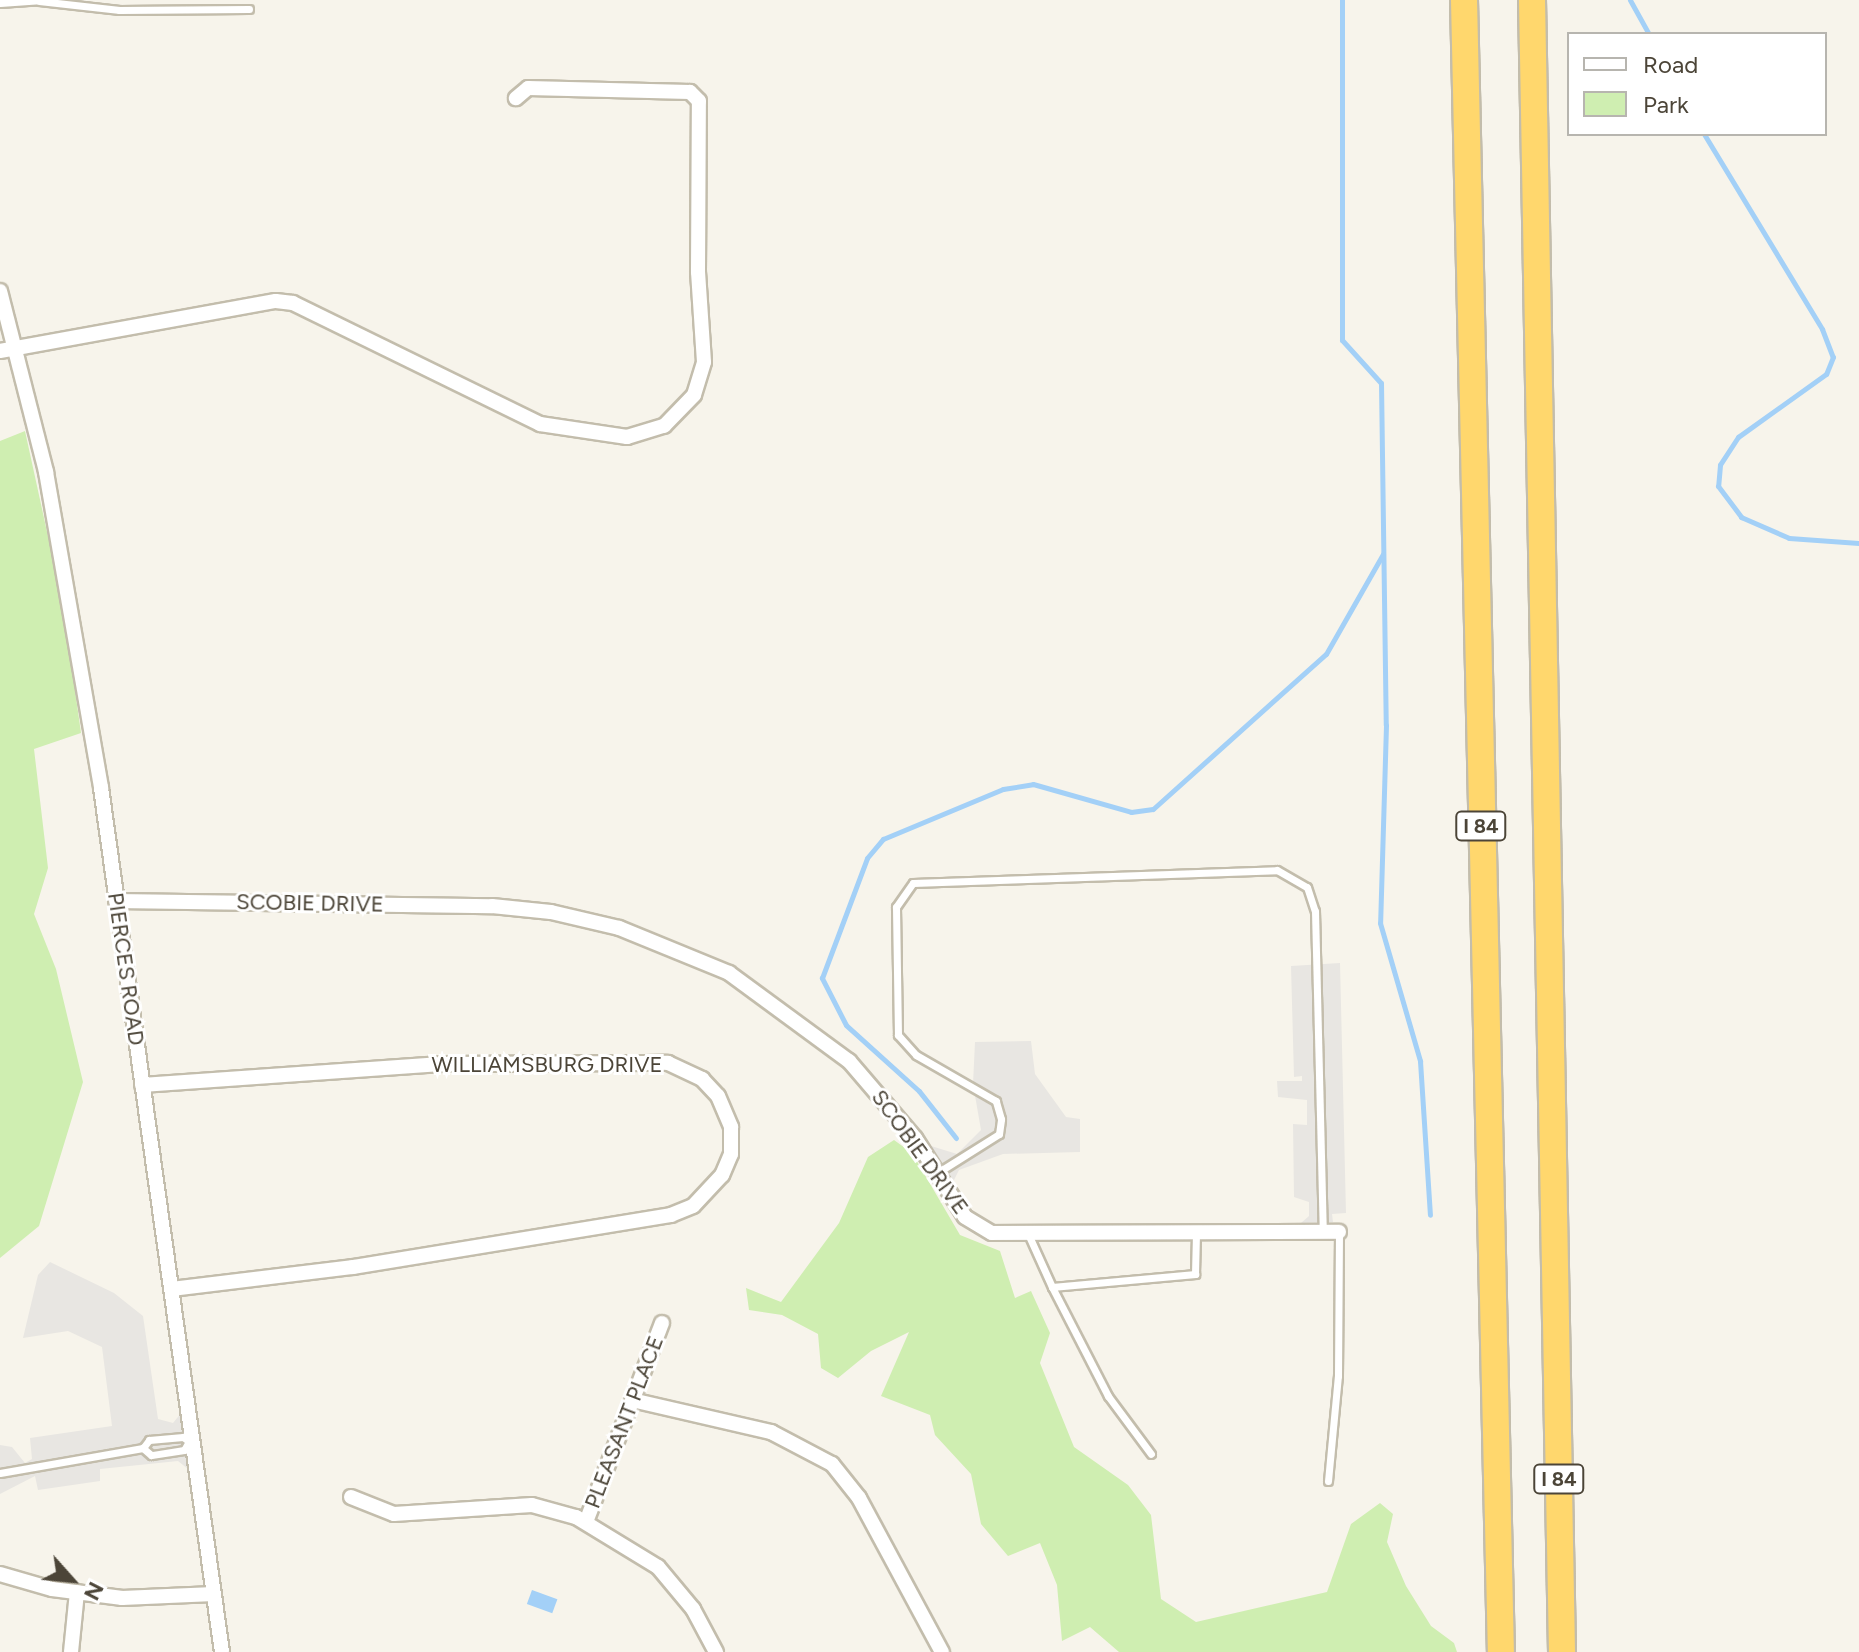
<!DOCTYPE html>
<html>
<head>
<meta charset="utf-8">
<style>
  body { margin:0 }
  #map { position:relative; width:1859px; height:1652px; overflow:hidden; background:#f7f4eb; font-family:Figtree,sans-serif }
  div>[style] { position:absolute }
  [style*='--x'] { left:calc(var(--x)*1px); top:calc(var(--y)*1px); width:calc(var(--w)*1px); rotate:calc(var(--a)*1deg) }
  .green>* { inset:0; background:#cfeeb1 }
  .parking>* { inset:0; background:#e8e6e2 }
  .water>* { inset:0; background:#a3d0f7; transform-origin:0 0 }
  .stream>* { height:5px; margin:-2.5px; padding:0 2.5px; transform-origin:2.5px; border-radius:2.5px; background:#a3d0f7 }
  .roads { filter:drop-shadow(2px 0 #c3bdac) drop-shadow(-2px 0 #c3bdac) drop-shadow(0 2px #c3bdac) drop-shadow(0 -2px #c3bdac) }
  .lane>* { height:7px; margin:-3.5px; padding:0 3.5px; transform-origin:3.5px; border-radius:3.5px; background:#fff }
  .street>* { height:14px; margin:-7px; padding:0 7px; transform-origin:7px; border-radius:7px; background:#fff }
  .highway>* { height:26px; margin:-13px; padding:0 13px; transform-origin:13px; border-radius:13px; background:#ffd76d }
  span { translate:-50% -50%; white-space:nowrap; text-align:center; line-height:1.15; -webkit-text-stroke:6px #fff; paint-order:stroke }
  .shield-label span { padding:2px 6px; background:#fff; border:2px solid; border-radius:6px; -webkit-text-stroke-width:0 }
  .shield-label { font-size:20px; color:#4c4538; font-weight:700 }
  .street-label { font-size:22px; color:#4c4538 }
  .legend { position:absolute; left:1567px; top:32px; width:260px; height:104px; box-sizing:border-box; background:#fff; border:2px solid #b7b5af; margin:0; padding:10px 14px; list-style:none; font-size:24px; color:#4c4538 }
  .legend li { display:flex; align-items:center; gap:16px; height:40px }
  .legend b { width:40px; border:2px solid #b7b5af }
  .north { position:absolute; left:32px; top:1540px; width:80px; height:80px; -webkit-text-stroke:6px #fff; paint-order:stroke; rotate:117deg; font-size:22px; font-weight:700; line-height:32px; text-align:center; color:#4c4538 }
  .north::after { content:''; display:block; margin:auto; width:28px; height:36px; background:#4c4538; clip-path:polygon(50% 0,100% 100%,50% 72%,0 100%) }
</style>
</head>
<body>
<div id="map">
  <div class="green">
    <div style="clip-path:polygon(25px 431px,63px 605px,81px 733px,34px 749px,48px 868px,34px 914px,56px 969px,83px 1082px,39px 1226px,0 1258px,0 441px)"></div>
    <div style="clip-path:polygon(894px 1140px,912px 1153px,960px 1235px,1000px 1251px,1015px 1298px,1031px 1291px,1050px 1333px,1040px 1363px,1074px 1447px,1128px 1485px,1151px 1515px,1161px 1599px,1196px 1622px,1327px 1592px,1351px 1524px,1380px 1503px,1393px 1514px,1387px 1542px,1406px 1586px,1431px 1626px,1454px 1643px,1457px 1652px,1119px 1652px,1090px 1627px,1062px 1641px,1057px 1585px,1040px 1543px,1008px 1556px,981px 1524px,971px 1474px,935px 1435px,930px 1415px,881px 1396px,909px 1332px,871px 1351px,838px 1378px,821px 1368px,818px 1334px,782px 1315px,749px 1310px,746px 1288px,781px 1302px,839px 1223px,868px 1157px)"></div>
  </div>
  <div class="parking">
    <div style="clip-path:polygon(1340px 963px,1346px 1213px,1332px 1214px,1333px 1222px,1301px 1223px,1309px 1216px,1309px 1202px,1294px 1197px,1293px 1124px,1307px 1125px,1307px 1100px,1278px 1097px,1277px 1081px,1302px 1081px,1302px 1076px,1294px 1077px,1291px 966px)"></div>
    <div style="clip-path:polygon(1031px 1041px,1035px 1074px,1066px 1117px,1080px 1119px,1080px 1152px,1003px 1154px,959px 1170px,953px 1182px,931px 1146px,957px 1154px,981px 1130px,973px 1084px,975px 1042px)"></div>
    <div style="clip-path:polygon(50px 1262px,114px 1293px,143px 1316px,158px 1419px,173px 1423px,182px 1412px,188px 1469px,178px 1461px,100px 1469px,100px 1481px,38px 1490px,35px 1476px,0 1494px,0 1445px,12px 1447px,25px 1463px,32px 1459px,30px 1438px,112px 1426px,102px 1347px,68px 1331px,23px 1338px,38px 1275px)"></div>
  </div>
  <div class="water">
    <div style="left:532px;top:1590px;width:27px;height:15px;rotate:20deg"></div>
  </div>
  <div class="stream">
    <div style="--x:1342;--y:0;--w:340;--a:90"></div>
    <div style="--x:1342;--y:340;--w:58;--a:47.8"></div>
    <div style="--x:1381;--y:383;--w:342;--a:89.2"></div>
    <div style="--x:1386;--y:725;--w:198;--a:91.7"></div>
    <div style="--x:1380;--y:923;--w:144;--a:73.8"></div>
    <div style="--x:1420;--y:1061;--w:154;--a:86.3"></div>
    <div style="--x:1630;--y:0;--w:39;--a:61"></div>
    <div style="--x:1704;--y:134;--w:228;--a:58.8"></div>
    <div style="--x:1822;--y:329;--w:30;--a:69"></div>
    <div style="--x:1833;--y:357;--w:18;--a:112"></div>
    <div style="--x:1826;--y:374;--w:108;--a:144.4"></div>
    <div style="--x:1738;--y:437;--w:33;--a:123"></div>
    <div style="--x:1720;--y:465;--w:21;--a:95"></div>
    <div style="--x:1718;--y:486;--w:39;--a:53"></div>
    <div style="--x:1741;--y:517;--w:52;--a:23.6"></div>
    <div style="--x:1789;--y:538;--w:70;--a:4.1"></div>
    <div style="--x:956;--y:1138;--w:60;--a:-128.2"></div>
    <div style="--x:919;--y:1091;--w:98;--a:-137.9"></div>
    <div style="--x:846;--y:1025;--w:53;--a:-117.1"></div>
    <div style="--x:822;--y:978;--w:128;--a:-69.4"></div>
    <div style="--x:867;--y:858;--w:25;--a:-50"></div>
    <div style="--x:883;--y:839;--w:130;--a:-22.6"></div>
    <div style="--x:1003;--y:789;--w:30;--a:-9"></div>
    <div style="--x:1033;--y:784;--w:102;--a:15.9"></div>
    <div style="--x:1131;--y:812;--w:22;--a:-8"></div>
    <div style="--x:1153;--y:809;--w:232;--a:-41.9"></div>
    <div style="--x:1326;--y:654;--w:115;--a:-60.3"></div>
  </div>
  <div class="roads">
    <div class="lane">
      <div style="--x:39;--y:1;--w:81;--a:6.4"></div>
      <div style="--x:119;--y:10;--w:130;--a:-0.4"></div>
      <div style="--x:0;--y:3;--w:39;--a:-4"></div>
      <div style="--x:937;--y:1173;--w:73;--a:-32.2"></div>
      <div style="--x:999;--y:1134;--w:15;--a:-82"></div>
      <div style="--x:1001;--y:1119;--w:19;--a:-106"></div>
      <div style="--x:996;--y:1101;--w:92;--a:-150.1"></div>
      <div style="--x:916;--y:1055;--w:27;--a:-132"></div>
      <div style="--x:898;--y:1035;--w:128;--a:-90.9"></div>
      <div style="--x:896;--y:907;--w:29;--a:-55"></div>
      <div style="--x:913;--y:883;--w:364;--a:-2"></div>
      <div style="--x:1277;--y:870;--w:34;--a:30"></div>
      <div style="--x:1307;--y:887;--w:25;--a:72"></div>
      <div style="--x:1315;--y:911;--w:321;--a:88.6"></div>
      <div style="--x:1029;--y:1236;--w:56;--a:65.7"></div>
      <div style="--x:1052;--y:1287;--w:144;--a:-5.2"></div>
      <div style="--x:1195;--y:1274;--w:40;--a:-88.6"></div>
      <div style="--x:1052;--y:1287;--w:123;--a:62.8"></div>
      <div style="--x:1108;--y:1396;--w:72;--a:53.4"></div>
      <div style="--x:188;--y:1443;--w:8;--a:120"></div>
      <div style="--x:184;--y:1450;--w:33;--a:171"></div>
      <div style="--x:151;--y:1455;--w:11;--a:-139"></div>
      <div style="--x:143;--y:1448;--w:10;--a:-53"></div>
      <div style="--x:149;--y:1440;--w:34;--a:-5"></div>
      <div style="--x:183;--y:1437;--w:10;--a:37"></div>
      <div style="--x:0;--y:1473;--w:145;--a:-9.9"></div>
      <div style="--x:1328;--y:1481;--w:105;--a:-84.6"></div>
      <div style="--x:1338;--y:1376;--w:144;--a:-89.6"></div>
    </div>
    <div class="street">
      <div style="--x:0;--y:291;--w:187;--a:75.7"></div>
      <div style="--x:46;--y:472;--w:321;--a:80.1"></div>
      <div style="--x:101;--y:788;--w:872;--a:82.03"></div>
      <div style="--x:0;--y:351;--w:280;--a:-10.3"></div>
      <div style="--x:276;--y:301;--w:17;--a:7"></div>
      <div style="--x:293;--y:303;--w:275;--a:26.1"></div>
      <div style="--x:540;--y:424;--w:88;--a:8.5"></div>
      <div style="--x:627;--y:437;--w:39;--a:-17"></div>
      <div style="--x:664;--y:426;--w:43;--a:-45.9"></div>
      <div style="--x:694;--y:395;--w:34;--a:-73"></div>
      <div style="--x:704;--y:362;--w:90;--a:-93.8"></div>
      <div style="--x:698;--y:272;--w:171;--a:-89.7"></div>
      <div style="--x:699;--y:101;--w:13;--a:-135"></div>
      <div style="--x:690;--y:92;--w:162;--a:-178.6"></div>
      <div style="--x:528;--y:88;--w:16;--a:140"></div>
      <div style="--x:116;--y:901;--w:376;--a:0.8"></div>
      <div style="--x:492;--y:906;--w:59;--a:5.8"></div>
      <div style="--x:551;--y:912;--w:70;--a:13.2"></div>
      <div style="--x:619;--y:928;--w:119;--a:22.2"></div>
      <div style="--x:729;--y:973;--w:149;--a:36.3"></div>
      <div style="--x:849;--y:1061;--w:101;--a:49.4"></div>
      <div style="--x:915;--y:1138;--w:93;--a:57.7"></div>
      <div style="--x:965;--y:1217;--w:31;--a:31"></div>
      <div style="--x:992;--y:1233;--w:347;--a:-0.2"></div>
      <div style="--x:142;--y:1085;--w:300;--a:-4"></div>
      <div style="--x:441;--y:1064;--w:227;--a:-0.3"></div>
      <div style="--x:668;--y:1063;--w:38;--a:25"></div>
      <div style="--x:702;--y:1079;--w:23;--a:47"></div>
      <div style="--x:718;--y:1096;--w:34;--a:67"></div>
      <div style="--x:731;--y:1127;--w:27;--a:90"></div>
      <div style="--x:731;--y:1154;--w:23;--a:113"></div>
      <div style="--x:722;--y:1175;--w:42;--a:133.1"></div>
      <div style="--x:693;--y:1206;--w:24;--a:158"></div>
      <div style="--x:671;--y:1215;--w:322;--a:170.7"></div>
      <div style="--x:353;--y:1267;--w:182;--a:173.1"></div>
      <div style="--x:632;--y:1400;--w:143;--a:13"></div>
      <div style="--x:771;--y:1432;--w:69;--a:27.7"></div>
      <div style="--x:832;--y:1464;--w:43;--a:51.5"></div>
      <div style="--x:859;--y:1498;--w:175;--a:61.7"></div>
      <div style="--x:351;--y:1497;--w:46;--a:21.6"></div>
      <div style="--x:394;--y:1514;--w:138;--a:-3.7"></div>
      <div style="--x:532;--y:1505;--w:46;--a:15.3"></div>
      <div style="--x:576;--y:1517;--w:96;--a:31.4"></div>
      <div style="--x:658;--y:1567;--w:55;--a:50.2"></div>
      <div style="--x:693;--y:1609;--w:49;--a:61.9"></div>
      <div style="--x:586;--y:1522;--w:213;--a:-69.1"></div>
      <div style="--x:0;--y:1574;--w:54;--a:16.1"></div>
      <div style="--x:52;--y:1589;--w:71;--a:7.3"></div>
      <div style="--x:122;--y:1598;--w:92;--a:-2.5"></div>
      <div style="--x:71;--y:1652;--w:60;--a:-84.3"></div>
    </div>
    <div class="highway">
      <div style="--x:1464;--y:0;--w:1652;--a:88.72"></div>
      <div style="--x:1532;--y:0;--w:1652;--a:88.96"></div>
    </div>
  </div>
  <div class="shield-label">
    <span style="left:1481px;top:826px">I 84</span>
    <span style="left:1559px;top:1479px">I 84</span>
  </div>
  <div class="street-label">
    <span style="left:310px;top:903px;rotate:1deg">SCOBIE DRIVE</span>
    <span style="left:126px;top:969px;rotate:82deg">PIERCES ROAD</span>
    <span style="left:547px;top:1065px">WILLIAMSBURG DRIVE</span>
    <span style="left:920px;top:1152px;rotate:54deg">SCOBIE DRIVE</span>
    <span style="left:624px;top:1422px;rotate:-69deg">PLEASANT PLACE</span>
  </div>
  <ul class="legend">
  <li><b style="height:10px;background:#fff"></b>Road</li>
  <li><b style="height:22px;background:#cfeeb1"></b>Park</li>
  </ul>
  <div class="north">N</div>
</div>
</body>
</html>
